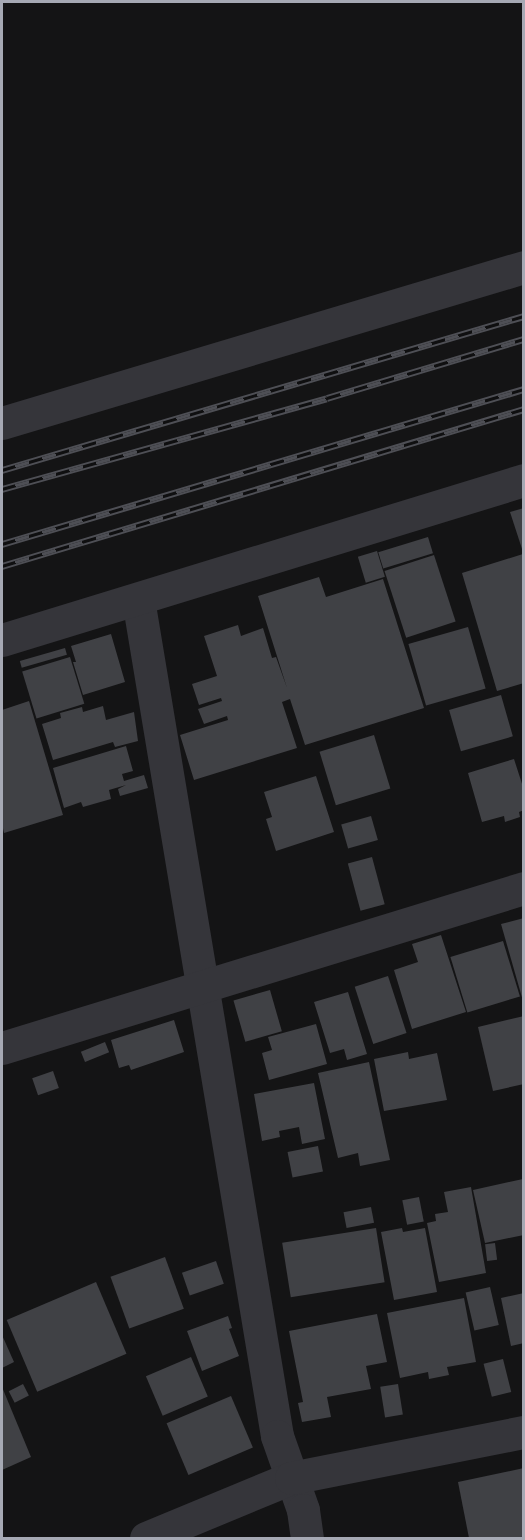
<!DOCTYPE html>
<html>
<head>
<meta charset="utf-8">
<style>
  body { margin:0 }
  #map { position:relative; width:525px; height:1540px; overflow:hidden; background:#141415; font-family:"Varela Round",sans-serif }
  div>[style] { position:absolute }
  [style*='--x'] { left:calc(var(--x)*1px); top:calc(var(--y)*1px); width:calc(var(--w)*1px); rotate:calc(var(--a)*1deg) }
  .building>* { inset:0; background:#404145; transform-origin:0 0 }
  .minor>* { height:33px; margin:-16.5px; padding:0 16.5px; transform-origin:16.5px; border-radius:16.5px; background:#35353a }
  .tertiary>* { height:33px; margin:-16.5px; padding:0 16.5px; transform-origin:16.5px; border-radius:16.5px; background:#35353a }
  .rail>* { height:7px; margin-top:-3.5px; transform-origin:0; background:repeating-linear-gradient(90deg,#0f0f10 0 14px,#4e4f55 0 28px); box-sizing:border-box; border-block:2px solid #4e4f55 }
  span { translate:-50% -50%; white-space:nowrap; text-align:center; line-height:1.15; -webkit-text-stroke:4.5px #0f0f10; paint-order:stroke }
  .frame { position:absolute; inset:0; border:3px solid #a6a9b4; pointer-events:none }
</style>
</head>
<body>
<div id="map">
  <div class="building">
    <div style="clip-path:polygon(524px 508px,524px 552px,523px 552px,510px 512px)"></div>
    <div style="left:428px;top:537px;width:17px;height:52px;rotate:73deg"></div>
    <div style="left:377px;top:551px;width:27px;height:20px;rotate:73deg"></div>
    <div style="clip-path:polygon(523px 554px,524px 683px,497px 691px,462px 573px)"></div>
    <div style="left:434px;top:555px;width:70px;height:52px;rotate:72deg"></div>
    <div style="clip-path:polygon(319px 577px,326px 597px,383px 579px,424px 708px,305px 745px,290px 699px,282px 702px,297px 748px,194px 780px,180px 735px,228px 720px,227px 716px,204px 724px,198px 709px,222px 701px,221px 698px,199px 705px,192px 684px,217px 676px,204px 636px,238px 625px,241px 636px,263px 628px,272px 658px,276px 657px,287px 688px,258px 596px)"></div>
    <div style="left:468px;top:627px;width:64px;height:62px;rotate:74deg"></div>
    <div style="clip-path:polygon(111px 634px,125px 682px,83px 695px,73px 662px,76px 662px,71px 646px)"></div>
    <div style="left:65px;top:648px;width:7px;height:47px;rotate:74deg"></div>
    <div style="left:70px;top:657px;width:49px;height:50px;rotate:73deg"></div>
    <div style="left:501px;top:695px;width:43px;height:54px;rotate:74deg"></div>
    <div style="clip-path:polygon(29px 701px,63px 815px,4px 833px,2px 824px,2px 710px)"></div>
    <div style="clip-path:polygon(103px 706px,106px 720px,134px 712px,138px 741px,115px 747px,113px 742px,53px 760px,42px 724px,61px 718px,60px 713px,82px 707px,83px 712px)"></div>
    <div style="left:374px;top:735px;width:56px;height:57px;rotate:73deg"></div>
    <div style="clip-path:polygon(126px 746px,133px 771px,122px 774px,124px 781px,144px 775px,148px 788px,120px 796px,118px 789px,126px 785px,109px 790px,111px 799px,83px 807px,81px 802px,64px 808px,53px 768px)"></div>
    <div style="clip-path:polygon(514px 759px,524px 790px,524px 810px,519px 812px,520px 817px,505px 822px,504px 816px,482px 822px,468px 773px)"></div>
    <div style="clip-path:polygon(316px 776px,334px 832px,276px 851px,266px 819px,272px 817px,264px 792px)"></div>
    <div style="left:371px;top:816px;width:25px;height:31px;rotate:74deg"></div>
    <div style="left:372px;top:857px;width:49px;height:25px;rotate:75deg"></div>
    <div style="clip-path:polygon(524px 918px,524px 1001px,523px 1001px,501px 924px)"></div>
    <div style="clip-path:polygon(441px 935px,466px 1012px,412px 1029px,394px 970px,418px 962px,412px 944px)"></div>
    <div style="left:503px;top:941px;width:58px;height:55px;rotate:73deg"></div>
    <div style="left:388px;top:976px;width:60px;height:35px;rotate:72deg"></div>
    <div style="left:270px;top:990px;width:43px;height:38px;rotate:74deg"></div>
    <div style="clip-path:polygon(348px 992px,367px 1054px,347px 1060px,344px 1049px,330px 1053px,314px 1002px)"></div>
    <div style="clip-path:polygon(524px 1016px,524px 1084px,493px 1091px,478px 1027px)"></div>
    <div style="clip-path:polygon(174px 1020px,184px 1052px,131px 1070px,129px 1065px,119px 1068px,111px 1040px)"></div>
    <div style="clip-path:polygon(316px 1024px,327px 1064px,269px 1080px,262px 1053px,272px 1050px,268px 1037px)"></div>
    <div style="left:105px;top:1042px;width:11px;height:26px;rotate:68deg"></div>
    <div style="clip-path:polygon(408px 1052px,409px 1059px,437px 1053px,447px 1100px,384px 1111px,374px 1059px)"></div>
    <div style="clip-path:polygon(369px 1062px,390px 1160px,360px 1166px,358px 1153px,338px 1158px,318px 1073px)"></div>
    <div style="left:53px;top:1071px;width:18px;height:22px;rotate:71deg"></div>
    <div style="clip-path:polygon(314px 1083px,325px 1139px,302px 1144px,299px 1127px,279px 1131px,280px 1137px,262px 1141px,254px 1094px)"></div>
    <div style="left:318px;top:1146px;width:26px;height:31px;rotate:79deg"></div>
    <div style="clip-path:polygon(523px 1179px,524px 1235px,485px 1243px,473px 1190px)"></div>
    <div style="clip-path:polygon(471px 1187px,486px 1273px,439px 1282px,427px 1223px,436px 1221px,435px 1214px,448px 1212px,444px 1192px)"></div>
    <div style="left:419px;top:1197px;width:25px;height:17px;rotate:79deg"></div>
    <div style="left:371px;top:1207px;width:16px;height:28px;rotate:79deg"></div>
    <div style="left:376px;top:1228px;width:55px;height:95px;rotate:81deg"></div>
    <div style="clip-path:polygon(402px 1228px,403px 1232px,425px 1228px,437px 1292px,394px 1300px,381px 1232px)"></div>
    <div style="left:495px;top:1243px;width:17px;height:10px;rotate:83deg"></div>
    <div style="left:165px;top:1257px;width:55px;height:58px;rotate:70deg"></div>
    <div style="left:216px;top:1261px;width:24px;height:36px;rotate:71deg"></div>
    <div style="left:96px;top:1282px;width:78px;height:97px;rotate:67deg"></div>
    <div style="left:490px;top:1287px;width:39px;height:25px;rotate:77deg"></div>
    <div style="clip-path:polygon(524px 1293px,524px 1343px,511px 1346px,501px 1298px)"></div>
    <div style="clip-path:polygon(464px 1298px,476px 1362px,447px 1367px,449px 1375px,429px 1379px,428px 1372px,400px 1378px,387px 1313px)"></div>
    <div style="clip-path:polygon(377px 1314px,387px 1362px,366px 1366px,371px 1389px,327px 1397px,331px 1417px,302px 1422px,298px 1403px,303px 1402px,289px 1331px)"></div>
    <div style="clip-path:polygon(228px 1316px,232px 1328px,229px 1329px,239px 1356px,202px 1371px,187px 1331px)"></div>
    <div style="clip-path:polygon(2px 1335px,14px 1362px,2px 1368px)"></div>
    <div style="left:191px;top:1357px;width:43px;height:49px;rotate:67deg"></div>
    <div style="left:503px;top:1359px;width:34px;height:20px;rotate:76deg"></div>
    <div style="left:23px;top:1384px;width:13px;height:16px;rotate:63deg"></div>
    <div style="left:398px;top:1384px;width:31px;height:18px;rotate:81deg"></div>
    <div style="clip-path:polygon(2px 1387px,31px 1457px,2px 1470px)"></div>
    <div style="left:231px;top:1396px;width:56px;height:70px;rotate:67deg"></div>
    <div style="clip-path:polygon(524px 1468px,524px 1538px,469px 1538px,458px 1482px)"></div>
  </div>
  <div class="minor">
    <div style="--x:138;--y:599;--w:848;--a:80.57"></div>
    <div style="--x:277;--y:1436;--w:78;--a:70.6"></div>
    <div style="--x:303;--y:1510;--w:28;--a:82"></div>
    <div style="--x:2;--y:640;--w:546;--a:-17.04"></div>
    <div style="--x:2;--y:1048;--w:546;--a:-17.04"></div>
    <div style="--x:146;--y:1538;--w:157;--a:-22.5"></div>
    <div style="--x:291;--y:1478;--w:237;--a:-11.2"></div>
  </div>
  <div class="tertiary">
    <div style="--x:2;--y:423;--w:545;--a:-16.64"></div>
  </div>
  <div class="rail">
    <div style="--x:2;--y:470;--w:544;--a:-16.44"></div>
    <div style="--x:2;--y:489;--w:337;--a:-15.6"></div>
    <div style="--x:327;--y:398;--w:206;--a:-16.7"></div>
    <div style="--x:2;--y:544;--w:545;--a:-16.54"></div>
    <div style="--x:2;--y:566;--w:545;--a:-16.74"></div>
  </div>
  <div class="frame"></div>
</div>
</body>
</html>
